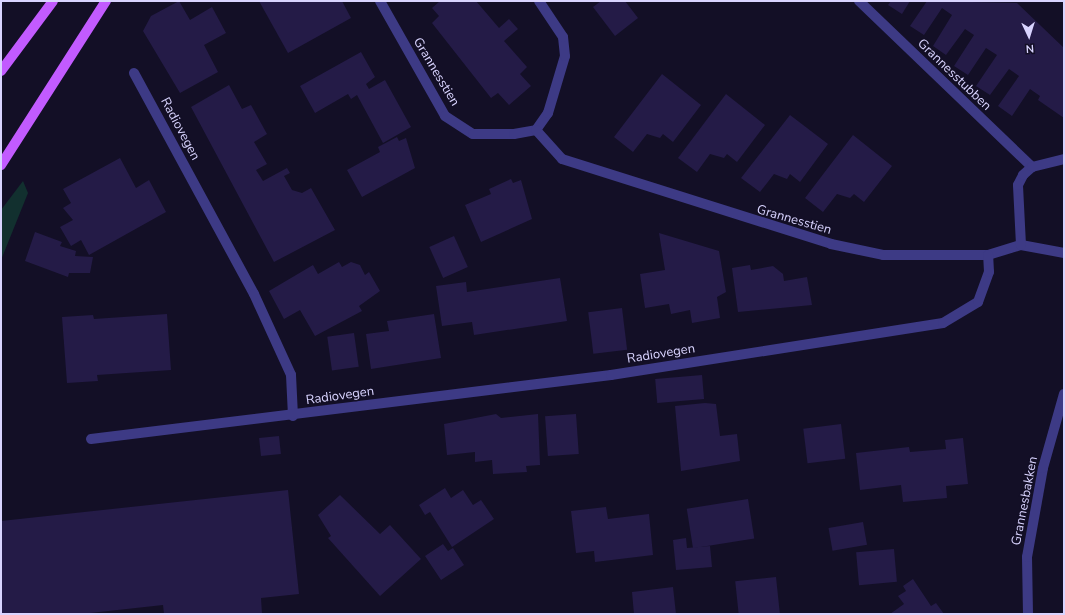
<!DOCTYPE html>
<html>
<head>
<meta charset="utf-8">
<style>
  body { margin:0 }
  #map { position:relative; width:1065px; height:615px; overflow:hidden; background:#130f26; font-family:"Nunito Sans",sans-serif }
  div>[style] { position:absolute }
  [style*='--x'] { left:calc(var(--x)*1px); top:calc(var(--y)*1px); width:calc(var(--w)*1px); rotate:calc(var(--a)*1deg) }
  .green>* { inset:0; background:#12302f }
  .building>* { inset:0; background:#241b47; transform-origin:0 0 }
  .minor>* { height:10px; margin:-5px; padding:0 5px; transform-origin:5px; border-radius:5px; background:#3d3a85 }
  .major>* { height:10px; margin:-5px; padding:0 5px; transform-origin:5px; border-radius:5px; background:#c25bff }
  span { translate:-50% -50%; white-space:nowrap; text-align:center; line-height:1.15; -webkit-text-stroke:3px #130f26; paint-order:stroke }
  .street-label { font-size:13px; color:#d9d4ff }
  .frame { position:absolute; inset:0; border:2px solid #d9d4ff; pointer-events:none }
  .north { position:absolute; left:1009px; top:16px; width:40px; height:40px; -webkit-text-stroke:3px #130f26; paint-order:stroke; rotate:176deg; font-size:11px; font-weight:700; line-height:16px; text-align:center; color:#d9d4ff }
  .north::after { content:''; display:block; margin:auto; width:14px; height:18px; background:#d9d4ff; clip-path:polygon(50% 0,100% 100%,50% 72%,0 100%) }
</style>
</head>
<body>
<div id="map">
  <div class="green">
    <div style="clip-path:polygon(23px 181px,28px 193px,1px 260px,1px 210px)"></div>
  </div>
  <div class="building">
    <div style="clip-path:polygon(179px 1px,190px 20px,212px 7px,226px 33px,204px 45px,218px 72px,180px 93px,143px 31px,151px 16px)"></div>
    <div style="clip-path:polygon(259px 1px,342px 1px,351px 18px,288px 53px)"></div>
    <div style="clip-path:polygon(440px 1px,476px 1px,499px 28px,509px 19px,518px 29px,504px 41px,527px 67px,520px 74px,531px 86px,509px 105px,498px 93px,491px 98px,432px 23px,439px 16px,432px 8px)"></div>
    <div style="clip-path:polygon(601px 1px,625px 1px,638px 18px,615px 36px,593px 7px)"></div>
    <div style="clip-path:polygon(891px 1px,910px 1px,902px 14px,888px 5px)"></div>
    <div style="clip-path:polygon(927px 1px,1017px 3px,1064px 48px,1064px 118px,1038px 100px,1040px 96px,1030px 89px,1012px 116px,998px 106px,1019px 76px,1009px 69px,990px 95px,976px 86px,997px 55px,986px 48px,968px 75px,954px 66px,974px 35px,965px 29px,946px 55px,933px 46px,952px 15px,942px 8px,924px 35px,910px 26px)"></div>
    <div style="clip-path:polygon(361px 52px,375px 77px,366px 84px,369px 89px,385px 80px,411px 127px,383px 143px,357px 95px,351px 99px,348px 94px,315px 113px,300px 86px)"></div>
    <div style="clip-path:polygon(662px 74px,701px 105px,673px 142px,663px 134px,660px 138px,647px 134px,633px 152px,614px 137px)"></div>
    <div style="clip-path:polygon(229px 85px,242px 109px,251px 105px,267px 134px,254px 142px,267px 164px,256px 170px,263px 181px,287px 168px,290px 173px,284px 176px,292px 190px,302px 193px,311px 188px,335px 230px,274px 262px,191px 107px)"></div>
    <div style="clip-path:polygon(726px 94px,765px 125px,737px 162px,727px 154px,724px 158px,710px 154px,697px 172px,678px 158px)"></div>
    <div style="clip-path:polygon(790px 115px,828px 144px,800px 182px,790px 174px,787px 179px,774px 174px,760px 192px,741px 178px)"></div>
    <div style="clip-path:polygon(853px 135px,892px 166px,864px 202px,854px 194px,850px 198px,837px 194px,823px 212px,805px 198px)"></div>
    <div style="clip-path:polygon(397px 137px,399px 141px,406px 138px,415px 168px,362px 197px,347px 170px,380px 152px,378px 147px)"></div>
    <div style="clip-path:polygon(120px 158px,136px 188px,149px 180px,166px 212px,89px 255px,81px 240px,71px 246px,60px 227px,73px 220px,63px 208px,71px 203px,63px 189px)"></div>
    <div style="clip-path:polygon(511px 179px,513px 183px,521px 180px,532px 219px,481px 242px,465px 205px,491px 194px,489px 189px)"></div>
    <div style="clip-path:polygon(35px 232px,62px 242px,60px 246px,76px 251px,75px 256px,93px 257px,90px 273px,69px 273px,68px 277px,25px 261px)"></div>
    <div style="clip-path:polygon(659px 233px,719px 251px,726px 292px,717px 297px,720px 318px,692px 323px,690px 310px,671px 314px,669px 304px,645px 308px,640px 274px,665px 270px)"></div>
    <div style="left:454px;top:236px;width:34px;height:27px;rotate:66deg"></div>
    <div style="clip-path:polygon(339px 262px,342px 267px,351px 262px,360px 265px,365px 275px,369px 272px,380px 291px,359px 306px,362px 311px,315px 336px,300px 310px,284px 319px,269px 291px,313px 265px,318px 274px)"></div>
    <div style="clip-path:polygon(750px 265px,751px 270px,773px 266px,783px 274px,784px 281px,807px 277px,812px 305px,738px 312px,732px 268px)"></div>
    <div style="clip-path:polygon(560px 278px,567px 321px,474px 335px,472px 322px,442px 326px,436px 286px,466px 282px,467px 292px)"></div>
    <div style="left:622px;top:308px;width:42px;height:34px;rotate:83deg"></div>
    <div style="clip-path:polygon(167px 314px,171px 370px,97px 375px,98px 381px,67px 383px,62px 317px,93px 315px,94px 319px)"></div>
    <div style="clip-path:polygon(434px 314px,441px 358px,371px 369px,366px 334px,389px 331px,387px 321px)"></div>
    <div style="left:354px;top:333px;width:34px;height:27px;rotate:82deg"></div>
    <div style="left:702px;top:375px;width:24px;height:47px;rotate:85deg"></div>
    <div style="clip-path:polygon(705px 403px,716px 404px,720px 436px,737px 434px,740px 461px,681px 471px,675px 406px)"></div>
    <div style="clip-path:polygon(496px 414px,501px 418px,538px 414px,540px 465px,526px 466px,527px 472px,493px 474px,492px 460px,475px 462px,475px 452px,447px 455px,444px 424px)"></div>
    <div style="left:576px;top:414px;width:40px;height:31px;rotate:86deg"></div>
    <div style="left:841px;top:424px;width:35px;height:38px;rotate:83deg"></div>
    <div style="left:279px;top:436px;width:18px;height:20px;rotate:84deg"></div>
    <div style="clip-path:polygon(963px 438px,968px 484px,946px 486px,947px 498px,903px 502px,901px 485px,860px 490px,856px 453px,909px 447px,910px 452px,946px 449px,945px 440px)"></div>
    <div style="clip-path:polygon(445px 488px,451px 498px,463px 490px,473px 505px,481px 500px,494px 519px,452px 547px,430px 512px,425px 515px,419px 505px)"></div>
    <div style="clip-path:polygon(288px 490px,299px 594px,261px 598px,262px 614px,164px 614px,163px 605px,81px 614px,1px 614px,1px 521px)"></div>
    <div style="clip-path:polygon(340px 495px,380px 534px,390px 525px,421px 559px,380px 596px,328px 538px,331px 536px,318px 515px)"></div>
    <div style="left:748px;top:499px;width:40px;height:62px;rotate:81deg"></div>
    <div style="clip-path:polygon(606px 507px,608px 519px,649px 514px,653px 555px,595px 562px,594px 551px,576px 553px,571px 511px)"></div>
    <div style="left:863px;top:522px;width:23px;height:35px;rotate:80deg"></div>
    <div style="clip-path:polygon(686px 538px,687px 548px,710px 546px,712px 567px,676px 570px,673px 540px)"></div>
    <div style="clip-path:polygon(443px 544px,448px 551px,453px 548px,464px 565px,441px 580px,425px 556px)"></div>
    <div style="left:894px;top:549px;width:33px;height:38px;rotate:85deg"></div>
    <div style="left:776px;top:577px;width:37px;height:41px;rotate:84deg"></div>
    <div style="clip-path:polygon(913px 579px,931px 606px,936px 603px,944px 614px,890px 614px,904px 604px,898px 596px,906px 591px,903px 586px)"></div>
    <div style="clip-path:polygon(673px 587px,676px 614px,634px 614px,632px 592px)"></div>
  </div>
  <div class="minor">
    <div style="--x:380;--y:1;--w:132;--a:60.5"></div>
    <div style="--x:445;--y:116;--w:33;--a:33"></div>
    <div style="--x:473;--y:134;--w:41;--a:0"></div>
    <div style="--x:514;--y:134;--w:22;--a:-10"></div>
    <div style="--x:536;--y:130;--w:21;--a:-55"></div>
    <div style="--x:548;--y:113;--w:59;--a:-73.4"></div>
    <div style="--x:565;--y:56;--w:19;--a:-96"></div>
    <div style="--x:563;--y:37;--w:43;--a:-123.7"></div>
    <div style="--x:859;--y:1;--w:240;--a:43.8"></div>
    <div style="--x:134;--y:73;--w:251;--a:61.5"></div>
    <div style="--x:254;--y:294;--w:89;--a:65.4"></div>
    <div style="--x:291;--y:375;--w:41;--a:87.2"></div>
    <div style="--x:536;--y:130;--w:39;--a:48"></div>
    <div style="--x:562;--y:159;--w:282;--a:17.5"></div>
    <div style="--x:831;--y:244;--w:53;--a:11.9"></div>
    <div style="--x:883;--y:255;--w:105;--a:0"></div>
    <div style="--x:988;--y:255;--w:34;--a:-17"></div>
    <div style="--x:1021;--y:245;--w:44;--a:10.5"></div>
    <div style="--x:1021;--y:245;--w:60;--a:-92.9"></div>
    <div style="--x:1018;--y:185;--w:11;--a:-63"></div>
    <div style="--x:1023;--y:175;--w:12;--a:-42"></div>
    <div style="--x:1032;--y:167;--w:33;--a:-14"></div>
    <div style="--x:91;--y:439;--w:524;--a:-7.02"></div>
    <div style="--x:611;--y:375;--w:336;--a:-8.9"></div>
    <div style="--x:943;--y:323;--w:41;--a:-31"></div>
    <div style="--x:978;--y:302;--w:32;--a:-70"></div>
    <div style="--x:989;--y:272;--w:17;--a:-93"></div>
    <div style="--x:1028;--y:614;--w:57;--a:-91"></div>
    <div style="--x:1027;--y:557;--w:90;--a:-79.8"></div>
    <div style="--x:1043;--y:468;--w:77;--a:-74.2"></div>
  </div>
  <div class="major">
    <div style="--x:1;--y:71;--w:87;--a:-53.4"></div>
    <div style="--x:1;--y:165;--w:195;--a:-57.4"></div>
  </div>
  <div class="street-label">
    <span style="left:436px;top:72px;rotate:59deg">Grannesstien</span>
    <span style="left:954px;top:75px;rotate:44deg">Grannesstubben</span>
    <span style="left:180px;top:129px;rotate:62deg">Radiovegen</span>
    <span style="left:794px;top:220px;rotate:16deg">Grannesstien</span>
    <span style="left:661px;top:354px;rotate:-9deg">Radiovegen</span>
    <span style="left:340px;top:396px;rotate:-8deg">Radiovegen</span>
    <span style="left:1025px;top:501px;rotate:-79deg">Grannesbakken</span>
  </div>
  <div class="frame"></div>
  <div class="north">N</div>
</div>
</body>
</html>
